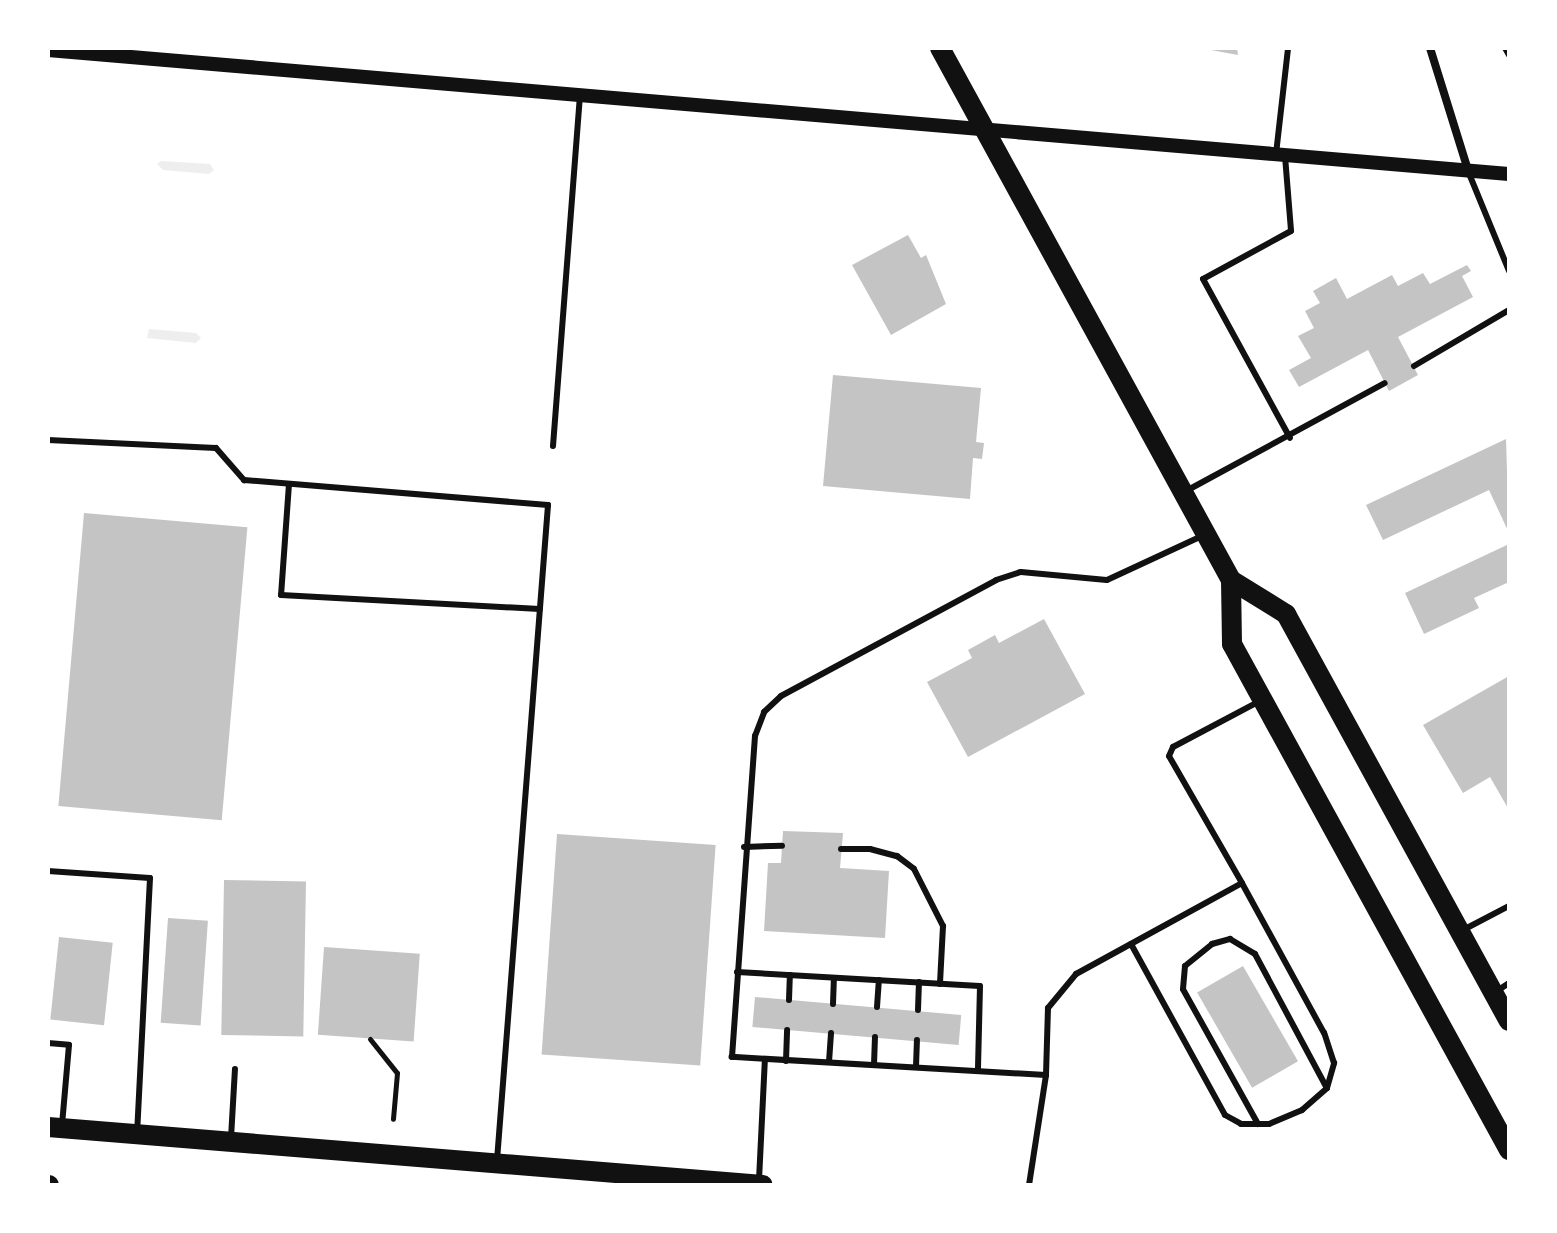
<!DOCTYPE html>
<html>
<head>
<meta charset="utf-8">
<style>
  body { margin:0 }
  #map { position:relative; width:1557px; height:1233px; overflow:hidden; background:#fff; font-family:"Titillium Web",sans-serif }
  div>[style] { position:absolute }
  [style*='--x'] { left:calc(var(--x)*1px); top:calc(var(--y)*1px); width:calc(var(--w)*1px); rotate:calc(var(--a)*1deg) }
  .green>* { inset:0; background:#eee }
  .building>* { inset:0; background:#c4c4c4; transform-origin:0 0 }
  .path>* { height:5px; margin:-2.5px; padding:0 2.5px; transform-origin:2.5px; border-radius:2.5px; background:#111 }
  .service>* { height:6px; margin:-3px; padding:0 3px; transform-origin:3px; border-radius:3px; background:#111 }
  .minor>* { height:8px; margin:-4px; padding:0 4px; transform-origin:4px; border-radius:4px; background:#111 }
  .tertiary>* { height:14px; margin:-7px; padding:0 7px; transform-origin:7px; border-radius:7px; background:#111 }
  .primary>* { height:20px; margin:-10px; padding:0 10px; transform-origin:10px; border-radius:10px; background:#111 }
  span { translate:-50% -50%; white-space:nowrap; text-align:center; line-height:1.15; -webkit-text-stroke:7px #fff; paint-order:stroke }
  .frame { position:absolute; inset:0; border:50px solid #fff; pointer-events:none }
</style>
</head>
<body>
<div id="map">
  <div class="green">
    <div style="clip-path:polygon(161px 161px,210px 164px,214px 170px,209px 174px,163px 170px,157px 164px)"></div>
    <div style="clip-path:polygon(149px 329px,196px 333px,201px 338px,196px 343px,147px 338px)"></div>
  </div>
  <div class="building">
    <div style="clip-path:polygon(1237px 48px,1238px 55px,1211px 50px,1211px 48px)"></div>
    <div style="clip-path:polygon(908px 235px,921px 258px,926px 255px,946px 304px,891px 335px,852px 265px)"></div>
    <div style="clip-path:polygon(1467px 265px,1471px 271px,1462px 276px,1473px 297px,1398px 337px,1418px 375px,1389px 391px,1368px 350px,1299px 387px,1289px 370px,1311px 358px,1298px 336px,1314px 328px,1305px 311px,1320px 303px,1313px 291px,1336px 278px,1347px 299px,1392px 275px,1398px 286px,1423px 273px,1430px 284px)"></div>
    <div style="clip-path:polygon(833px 375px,981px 388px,976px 442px,984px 443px,982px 459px,973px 458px,970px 499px,823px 486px)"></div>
    <div style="clip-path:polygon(1506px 439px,1509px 533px,1489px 490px,1383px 540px,1366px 505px)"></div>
    <div style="left:84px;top:513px;width:164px;height:294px;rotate:5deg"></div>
    <div style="clip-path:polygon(1509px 544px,1509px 582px,1474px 598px,1479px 608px,1424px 634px,1405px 593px)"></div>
    <div style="clip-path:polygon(1044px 619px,1085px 694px,968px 757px,927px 682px,972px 658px,968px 650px,995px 635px,999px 643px)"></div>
    <div style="clip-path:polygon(1509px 676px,1509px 810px,1490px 777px,1463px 793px,1423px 725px)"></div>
    <div style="clip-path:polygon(783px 831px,843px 833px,840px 868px,889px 871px,885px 938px,764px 931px,768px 863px,781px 863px)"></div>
    <div style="left:557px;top:834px;width:159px;height:221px;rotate:4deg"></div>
    <div style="left:224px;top:880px;width:82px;height:155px;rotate:1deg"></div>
    <div style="left:168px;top:918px;width:40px;height:105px;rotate:4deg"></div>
    <div style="left:59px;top:937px;width:54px;height:83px;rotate:6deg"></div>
    <div style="left:324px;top:947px;width:96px;height:88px;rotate:4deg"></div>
    <div style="left:1243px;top:966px;width:110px;height:53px;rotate:60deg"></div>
    <div style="left:755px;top:997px;width:207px;height:30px;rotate:5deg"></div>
  </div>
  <div class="path">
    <div style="--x:370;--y:1039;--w:43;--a:51.5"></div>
    <div style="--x:397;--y:1073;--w:46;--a:95"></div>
  </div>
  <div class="service">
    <div style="--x:1505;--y:48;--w:8;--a:60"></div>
    <div style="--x:1276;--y:154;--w:107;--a:-83.5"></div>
    <div style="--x:1285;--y:156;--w:75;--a:85.4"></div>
    <div style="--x:1291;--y:231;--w:100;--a:151.4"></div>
    <div style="--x:1203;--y:279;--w:181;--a:61.3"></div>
    <div style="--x:1468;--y:171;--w:108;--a:67.7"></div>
    <div style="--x:1414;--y:366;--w:110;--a:-30.5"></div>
    <div style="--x:48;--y:440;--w:168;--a:2.7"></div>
    <div style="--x:216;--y:448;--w:43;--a:48.8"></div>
    <div style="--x:244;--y:480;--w:305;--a:4.7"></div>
    <div style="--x:548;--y:505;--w:657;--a:94.45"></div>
    <div style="--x:553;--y:446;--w:352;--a:-85.6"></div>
    <div style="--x:289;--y:484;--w:111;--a:94.1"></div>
    <div style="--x:281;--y:595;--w:259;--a:3.1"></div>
    <div style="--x:1186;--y:491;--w:226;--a:-28.5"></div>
    <div style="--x:744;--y:847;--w:38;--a:-2"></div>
    <div style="--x:841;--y:849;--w:29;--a:0"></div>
    <div style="--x:870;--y:849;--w:28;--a:15"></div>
    <div style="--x:897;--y:856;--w:21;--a:37"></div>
    <div style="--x:914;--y:869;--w:64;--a:63"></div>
    <div style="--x:943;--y:926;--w:58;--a:93"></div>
    <div style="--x:48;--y:871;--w:102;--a:3.9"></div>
    <div style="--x:150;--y:878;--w:253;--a:92.9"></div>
    <div style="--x:1463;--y:930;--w:52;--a:-27.6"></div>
    <div style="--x:1131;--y:944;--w:195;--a:61.2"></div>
    <div style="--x:1225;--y:1115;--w:18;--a:29"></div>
    <div style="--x:1241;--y:1124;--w:28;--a:0"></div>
    <div style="--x:1269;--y:1124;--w:36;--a:-23"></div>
    <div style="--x:1302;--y:1110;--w:33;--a:-41"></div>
    <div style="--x:1327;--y:1088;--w:26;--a:-74"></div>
    <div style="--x:1334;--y:1063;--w:32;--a:-108"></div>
    <div style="--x:1324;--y:1033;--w:171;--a:-118.7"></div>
    <div style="--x:737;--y:972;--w:243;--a:3.3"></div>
    <div style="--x:980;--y:986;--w:84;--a:91.4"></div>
    <div style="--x:1497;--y:991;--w:14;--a:-34"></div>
    <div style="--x:789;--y:1000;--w:25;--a:-88"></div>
    <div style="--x:833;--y:1004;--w:26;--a:-88"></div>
    <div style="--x:877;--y:1007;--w:27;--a:-86"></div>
    <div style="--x:918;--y:1010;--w:28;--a:-88"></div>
    <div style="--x:48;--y:1043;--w:21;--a:5"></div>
    <div style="--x:69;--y:1045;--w:80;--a:95"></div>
    <div style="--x:786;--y:1061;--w:31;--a:-88"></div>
    <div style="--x:829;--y:1062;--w:29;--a:-86"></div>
    <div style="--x:874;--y:1065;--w:28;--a:-88"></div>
    <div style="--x:916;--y:1067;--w:27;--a:-88"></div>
    <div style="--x:1046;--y:1075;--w:67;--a:-88.3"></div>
    <div style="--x:1048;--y:1008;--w:44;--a:-50.5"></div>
    <div style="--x:1076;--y:974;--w:189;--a:-28.7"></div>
    <div style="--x:1242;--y:883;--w:146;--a:-119.9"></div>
    <div style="--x:1169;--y:756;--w:10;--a:-66"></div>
    <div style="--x:1173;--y:747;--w:98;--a:-27.9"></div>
    <div style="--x:1258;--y:1124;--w:154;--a:-119.1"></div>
    <div style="--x:1183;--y:989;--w:23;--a:-85"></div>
    <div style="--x:1185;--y:966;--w:35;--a:-39"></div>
    <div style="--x:1212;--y:944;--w:19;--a:-16"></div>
    <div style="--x:1230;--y:939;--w:29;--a:31"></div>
    <div style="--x:1255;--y:954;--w:152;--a:61.8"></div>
    <div style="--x:231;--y:1138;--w:69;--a:-86.7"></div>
    <div style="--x:759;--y:1180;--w:121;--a:-87.2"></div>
    <div style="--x:1029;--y:1185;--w:111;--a:-81.2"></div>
    <div style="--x:1046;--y:1075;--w:315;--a:-176.7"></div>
    <div style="--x:732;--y:1057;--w:322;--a:-85.9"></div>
    <div style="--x:755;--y:736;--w:26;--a:-69"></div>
    <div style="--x:764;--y:712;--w:23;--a:-43"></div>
    <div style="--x:781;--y:696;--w:244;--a:-28.3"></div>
    <div style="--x:996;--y:580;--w:26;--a:-18"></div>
    <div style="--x:1021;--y:572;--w:86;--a:5.3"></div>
    <div style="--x:1107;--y:580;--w:107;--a:-24.9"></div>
  </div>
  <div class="minor">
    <div style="--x:1430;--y:48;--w:128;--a:72.7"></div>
  </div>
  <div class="tertiary">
    <div style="--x:48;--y:50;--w:1466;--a:4.85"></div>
  </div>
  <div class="primary">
    <div style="--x:940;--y:48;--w:606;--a:61.32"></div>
    <div style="--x:1231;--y:580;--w:64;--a:89.1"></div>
    <div style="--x:1232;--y:644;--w:577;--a:61.3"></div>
    <div style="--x:1231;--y:580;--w:65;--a:31.7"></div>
    <div style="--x:1286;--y:614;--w:464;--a:61.3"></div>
    <div style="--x:48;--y:1127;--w:717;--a:4.64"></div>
    <div style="--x:48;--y:1185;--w:1;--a:0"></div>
  </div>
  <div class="frame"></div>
</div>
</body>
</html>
